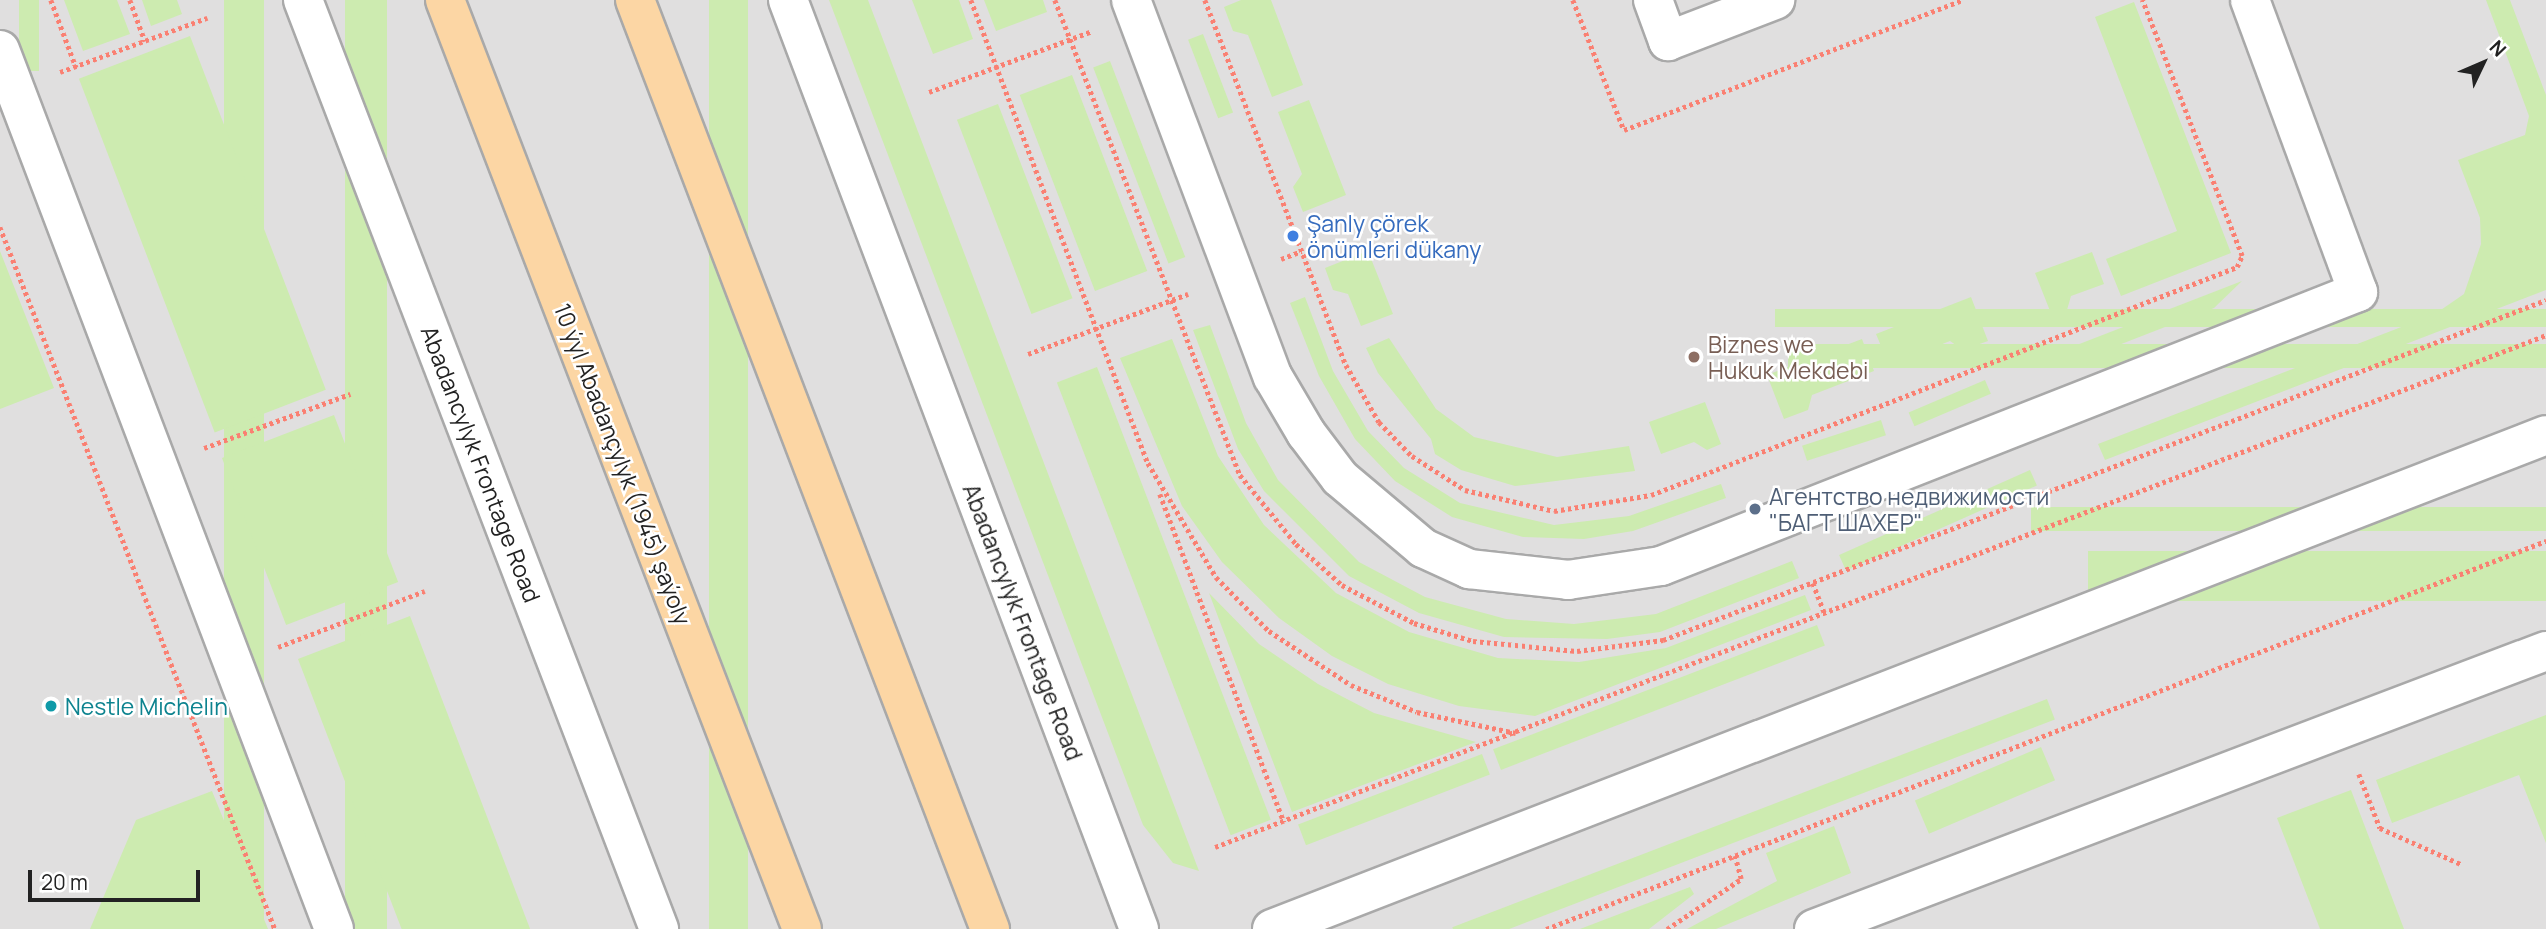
<!DOCTYPE html>
<html>
<head>
<meta charset="utf-8">
<style>
  body { margin:0 }
  #map { position:relative; width:2546px; height:929px; overflow:hidden; background:#f2efe9; font-family:Manrope,sans-serif }
  div>[style] { position:absolute }
  [style*='--x'] { left:calc(var(--x)*1px); top:calc(var(--y)*1px); width:calc(var(--w)*1px); rotate:calc(var(--a)*1deg) }
  .residential>* { inset:0; background:#e0dfdf; transform-origin:0 0 }
  .grass>* { inset:0; background:#cdebb0; transform-origin:0 0 }
  .path>* { height:4.5px; margin-top:-2.25px; transform-origin:0; background:repeating-linear-gradient(90deg,#fa8072 0 3.5px,transparent 0 7px) }
  .roads { filter:drop-shadow(2px 0 #a9a9a9) drop-shadow(-2px 0 #a9a9a9) drop-shadow(0 2px #a9a9a9) drop-shadow(0 -2px #a9a9a9) }
  .minor>* { height:38px; margin:-19px; padding:0 19px; transform-origin:19px; border-radius:19px; background:#fff }
  .major>* { height:38px; margin:-19px; padding:0 19px; transform-origin:19px; border-radius:19px; background:#fcd6a4 }
  .dots>* { width:19px; height:19px; translate:-50% -50%; box-sizing:border-box; border:4px solid #fff; border-radius:50% }
  span { translate:-50% -50%; white-space:nowrap; text-align:center; line-height:1.15; -webkit-text-stroke:5px #fff; paint-order:stroke }
  .shop-label { font-size:23px; color:#366cbe }
  .left { translate:0 -50%; text-align:left }
  .education-label { font-size:23px; color:#785e54 }
  .street-label { font-size:23px; color:#222 }
  .service-label { font-size:23px; color:#4e5e75 }
  .culture-label { font-size:23px; color:#0d838f }
  .north { position:absolute; left:2448px; top:28px; width:70px; height:70px; -webkit-text-stroke:5px #fff; paint-order:stroke; rotate:46deg; font-size:19px; font-weight:700; line-height:28px; text-align:center; color:#222 }
  .north::after { content:''; display:block; margin:auto; width:24px; height:32px; background:#222; clip-path:polygon(50% 0,100% 100%,50% 72%,0 100%) }
  .scale { position:absolute; left:28px; top:870px; width:172px; height:32px; box-sizing:border-box; border:4px solid #222; border-top:0; padding-left:9px; font-size:21px; line-height:24px; white-space:nowrap; color:#222; -webkit-text-stroke:5px #fff; paint-order:stroke }
</style>
</head>
<body>
<div id="map">
  <div class="residential">
    <div style="left:0;top:0;width:2546px;height:929px"></div>
  </div>
  <div class="grass">
    <div style="left:19px;top:0;width:20px;height:71px"></div>
    <div style="clip-path:polygon(64px 0,117px 0,130px 34px,83px 51px)"></div>
    <div style="clip-path:polygon(142px 0,177px 0,182px 14px,151px 26px)"></div>
    <div style="left:224px;top:0;width:40px;height:995px"></div>
    <div style="left:345px;top:0;width:42px;height:994px"></div>
    <div style="left:709px;top:0;width:39px;height:995px"></div>
    <div style="clip-path:polygon(829px 0,868px 0,1199px 871px,1173px 863px,1143px 825px)"></div>
    <div style="clip-path:polygon(912px 0,959px 0,973px 39px,933px 54px)"></div>
    <div style="clip-path:polygon(984px 0,1043px 0,1047px 12px,996px 31px)"></div>
    <div style="clip-path:polygon(1241px 0,1271px 0,1303px 85px,1272px 97px,1248px 35px,1233px 31px,1224px 7px)"></div>
    <div style="clip-path:polygon(2486px 0,2510px 0,2546px 95px,2546px 290px,2105px 460px,2098px 444px,2435px 314px,2464px 294px,2481px 244px,2480px 218px,2458px 160px,2525px 135px,2529px 116px)"></div>
    <div style="clip-path:polygon(2134px 2px,2231px 253px,2121px 296px,2106px 259px,2177px 231px,2095px 17px)"></div>
    <div style="left:1203px;top:34px;width:84px;height:16px;rotate:69deg"></div>
    <div style="left:190px;top:36px;width:379px;height:119px;rotate:69deg"></div>
    <div style="left:1110px;top:61px;width:210px;height:18px;rotate:69deg"></div>
    <div style="left:1072px;top:75px;width:210px;height:56px;rotate:69deg"></div>
    <div style="clip-path:polygon(1309px 100px,1346px 195px,1303px 212px,1293px 187px,1302px 174px,1278px 112px)"></div>
    <div style="left:998px;top:104px;width:208px;height:44px;rotate:69deg"></div>
    <div style="clip-path:polygon(0 251px,54px 388px,0 409px)"></div>
    <div style="clip-path:polygon(1368px 251px,1393px 314px,1361px 326px,1348px 294px,1333px 290px,1325px 268px)"></div>
    <div style="clip-path:polygon(2092px 252px,2104px 284px,2071px 296px,2067px 310px,2052px 316px,2035px 273px)"></div>
    <div style="clip-path:polygon(2242px 281px,2214px 308px,2075px 362px,2069px 348px)"></div>
    <div style="clip-path:polygon(1305px 297px,1333px 371px,1368px 431px,1404px 468px,1460px 503px,1554px 525px,1629px 516px,1721px 484px,1726px 498px,1633px 531px,1584px 539px,1523px 537px,1452px 517px,1395px 481px,1355px 439px,1319px 376px,1290px 303px)"></div>
    <div style="clip-path:polygon(1971px 297px,1988px 341px,1963px 350px,1950px 341px,1889px 365px,1876px 334px)"></div>
    <div style="left:2546px;top:309px;width:18px;height:771px;rotate:90deg"></div>
    <div style="clip-path:polygon(1210px 325px,1246px 423px,1278px 480px,1359px 562px,1425px 597px,1506px 619px,1574px 624px,1656px 614px,1792px 561px,1799px 578px,1660px 632px,1607px 639px,1504px 637px,1419px 613px,1349px 576px,1264px 491px,1238px 449px,1193px 330px)"></div>
    <div style="clip-path:polygon(1389px 338px,1436px 409px,1474px 437px,1557px 457px,1629px 446px,1635px 471px,1515px 486px,1461px 470px,1435px 454px,1431px 439px,1378px 373px,1366px 348px)"></div>
    <div style="clip-path:polygon(1172px 339px,1218px 456px,1264px 525px,1336px 593px,1409px 632px,1498px 658px,1579px 662px,1666px 648px,1805px 595px,1811px 610px,1535px 716px,1459px 706px,1388px 684px,1332px 656px,1279px 618px,1222px 562px,1182px 506px,1120px 358px)"></div>
    <div style="clip-path:polygon(1862px 339px,1874px 371px,1812px 395px,1808px 410px,1784px 419px,1767px 375px)"></div>
    <div style="left:2546px;top:344px;width:24px;height:758px;rotate:90deg"></div>
    <div style="left:1097px;top:367px;width:485px;height:43px;rotate:69deg"></div>
    <div style="left:1985px;top:380px;width:15px;height:83px;rotate:67deg"></div>
    <div style="clip-path:polygon(1705px 402px,1721px 444px,1707px 450px,1694px 442px,1661px 454px,1649px 422px)"></div>
    <div style="left:334px;top:415px;width:179px;height:120px;rotate:69deg"></div>
    <div style="left:1881px;top:420px;width:16px;height:83px;rotate:72deg"></div>
    <div style="left:2030px;top:470px;width:17px;height:209px;rotate:66deg"></div>
    <div style="left:2546px;top:507px;width:24px;height:515px;rotate:90deg"></div>
    <div style="left:2546px;top:551px;width:50px;height:458px;rotate:90deg"></div>
    <div style="clip-path:polygon(1209px 593px,1259px 644px,1318px 684px,1374px 713px,1476px 742px,1292px 812px)"></div>
    <div style="left:410px;top:616px;width:335px;height:120px;rotate:69deg"></div>
    <div style="left:1817px;top:625px;width:22px;height:347px;rotate:69deg"></div>
    <div style="left:2047px;top:699px;width:22px;height:637px;rotate:69deg"></div>
    <div style="clip-path:polygon(2546px 715px,2546px 843px,2519px 775px,2392px 823px,2376px 780px)"></div>
    <div style="left:2041px;top:747px;width:36px;height:137px;rotate:67deg"></div>
    <div style="left:1482px;top:754px;width:22px;height:197px;rotate:69deg"></div>
    <div style="clip-path:polygon(2351px 790px,2404px 929px,2320px 929px,2277px 818px)"></div>
    <div style="clip-path:polygon(212px 791px,268px 929px,90px 929px,136px 820px)"></div>
    <div style="clip-path:polygon(1834px 826px,1851px 873px,1716px 929px,1687px 929px,1777px 881px,1766px 853px)"></div>
    <div style="clip-path:polygon(1690px 887px,1694px 894px,1649px 929px,1580px 929px)"></div>
  </div>
  <div class="path">
    <div style="--x:51;--y:0;--w:72;--a:69.5"></div>
    <div style="--x:130;--y:0;--w:44;--a:69.9"></div>
    <div style="--x:971;--y:0;--w:496;--a:69.1"></div>
    <div style="--x:1148;--y:463;--w:133;--a:59.2"></div>
    <div style="--x:1216;--y:577;--w:76;--a:45.5"></div>
    <div style="--x:1269;--y:631;--w:98;--a:33.4"></div>
    <div style="--x:1351;--y:685;--w:71;--a:22.2"></div>
    <div style="--x:1417;--y:712;--w:101;--a:12"></div>
    <div style="--x:1055;--y:0;--w:510;--a:68.72"></div>
    <div style="--x:1240;--y:475;--w:89;--a:50.9"></div>
    <div style="--x:1296;--y:544;--w:62;--a:41.7"></div>
    <div style="--x:1342;--y:585;--w:81;--a:27.8"></div>
    <div style="--x:1414;--y:623;--w:62;--a:17"></div>
    <div style="--x:1473;--y:641;--w:104;--a:5.5"></div>
    <div style="--x:1577;--y:651;--w:87;--a:-7.3"></div>
    <div style="--x:1663;--y:640;--w:946;--a:-21.06"></div>
    <div style="--x:1205;--y:0;--w:391;--a:68.9"></div>
    <div style="--x:1346;--y:365;--w:66;--a:59.9"></div>
    <div style="--x:1379;--y:422;--w:47;--a:45.9"></div>
    <div style="--x:1412;--y:456;--w:63;--a:32.7"></div>
    <div style="--x:1465;--y:490;--w:91;--a:13.3"></div>
    <div style="--x:1554;--y:511;--w:98;--a:-9.4"></div>
    <div style="--x:1651;--y:495;--w:629;--a:-21.26"></div>
    <div style="--x:2237;--y:267;--w:12;--a:-66"></div>
    <div style="--x:2242;--y:256;--w:275;--a:-111.3"></div>
    <div style="--x:1573;--y:0;--w:140;--a:68.6"></div>
    <div style="--x:1624;--y:130;--w:362;--a:-21"></div>
    <div style="--x:60;--y:72;--w:157;--a:-20.2"></div>
    <div style="--x:929;--y:92;--w:174;--a:-20.5"></div>
    <div style="--x:0;--y:227;--w:754;--a:68.61"></div>
    <div style="--x:1281;--y:259;--w:22;--a:-21"></div>
    <div style="--x:1028;--y:354;--w:171;--a:-20.6"></div>
    <div style="--x:204;--y:448;--w:156;--a:-20.3"></div>
    <div style="--x:1160;--y:494;--w:351;--a:69.3"></div>
    <div style="--x:1813;--y:583;--w:33;--a:69"></div>
    <div style="--x:278;--y:647;--w:157;--a:-20.9"></div>
    <div style="--x:2359;--y:774;--w:58;--a:68.7"></div>
    <div style="--x:2380;--y:828;--w:89;--a:24"></div>
    <div style="--x:1215;--y:847;--w:1426;--a:-21.04"></div>
    <div style="--x:1546;--y:929;--w:1073;--a:-21.21"></div>
    <div style="--x:1667;--y:929;--w:89;--a:-34"></div>
    <div style="--x:1741;--y:879;--w:24;--a:-105"></div>
  </div>
  <div class="roads">
    <div class="minor">
      <div style="--x:303;--y:0;--w:995;--a:69.03"></div>
      <div style="--x:788;--y:0;--w:993;--a:69.3"></div>
      <div style="--x:1131;--y:0;--w:403;--a:69.4"></div>
      <div style="--x:1273;--y:377;--w:65;--a:59.5"></div>
      <div style="--x:1306;--y:433;--w:56;--a:52.9"></div>
      <div style="--x:1340;--y:478;--w:109;--a:40.1"></div>
      <div style="--x:1423;--y:548;--w:51;--a:24.5"></div>
      <div style="--x:1469;--y:569;--w:100;--a:6.3"></div>
      <div style="--x:1568;--y:580;--w:94;--a:-8.6"></div>
      <div style="--x:1661;--y:566;--w:749;--a:-21.46"></div>
      <div style="--x:2358;--y:292;--w:311;--a:-110.3"></div>
      <div style="--x:1653;--y:0;--w:44;--a:69.9"></div>
      <div style="--x:1668;--y:41;--w:115;--a:-21"></div>
      <div style="--x:0;--y:50;--w:940;--a:69.19"></div>
      <div style="--x:1272;--y:929;--w:1366;--a:-21.19"></div>
      <div style="--x:1814;--y:929;--w:783;--a:-20.8"></div>
    </div>
    <div class="major">
      <div style="--x:445;--y:0;--w:995;--a:68.98"></div>
      <div style="--x:635;--y:0;--w:995;--a:69.09"></div>
    </div>
  </div>
  <div class="dots">
    <div style="left:1293px;top:236px;background:#3f7fe0"></div>
    <div style="left:1694px;top:357px;background:#8d6e63"></div>
    <div style="left:1755px;top:509px;background:#5c6f8a"></div>
    <div style="left:51px;top:706px;background:#0f9aa8"></div>
  </div>
  <div class="shop-label">
    <span class="left" style="left:1307px;top:236px">Şanly çörek<br>önümleri dükany</span>
  </div>
  <div class="education-label">
    <span class="left" style="left:1708px;top:357px">Biznes we<br>Hukuk Mekdebi</span>
  </div>
  <div class="street-label">
    <span style="left:481px;top:464px;rotate:69deg">Abadancylyk Frontage Road</span>
    <span style="left:623px;top:464px;rotate:69deg">10 ýyl Abadançylyk (1945) şaýoly</span>
    <span style="left:1023px;top:622px;rotate:69deg">Abadancylyk Frontage Road</span>
  </div>
  <div class="service-label">
    <span class="left" style="left:1769px;top:509px">Агентство недвижимости<br>"БАГТ ШАХЕР"</span>
  </div>
  <div class="culture-label">
    <span class="left" style="left:65px;top:706px">Nestle Michelin</span>
  </div>
  <div class="north">N</div>
  <div class="scale">20 m</div>
</div>
</body>
</html>
